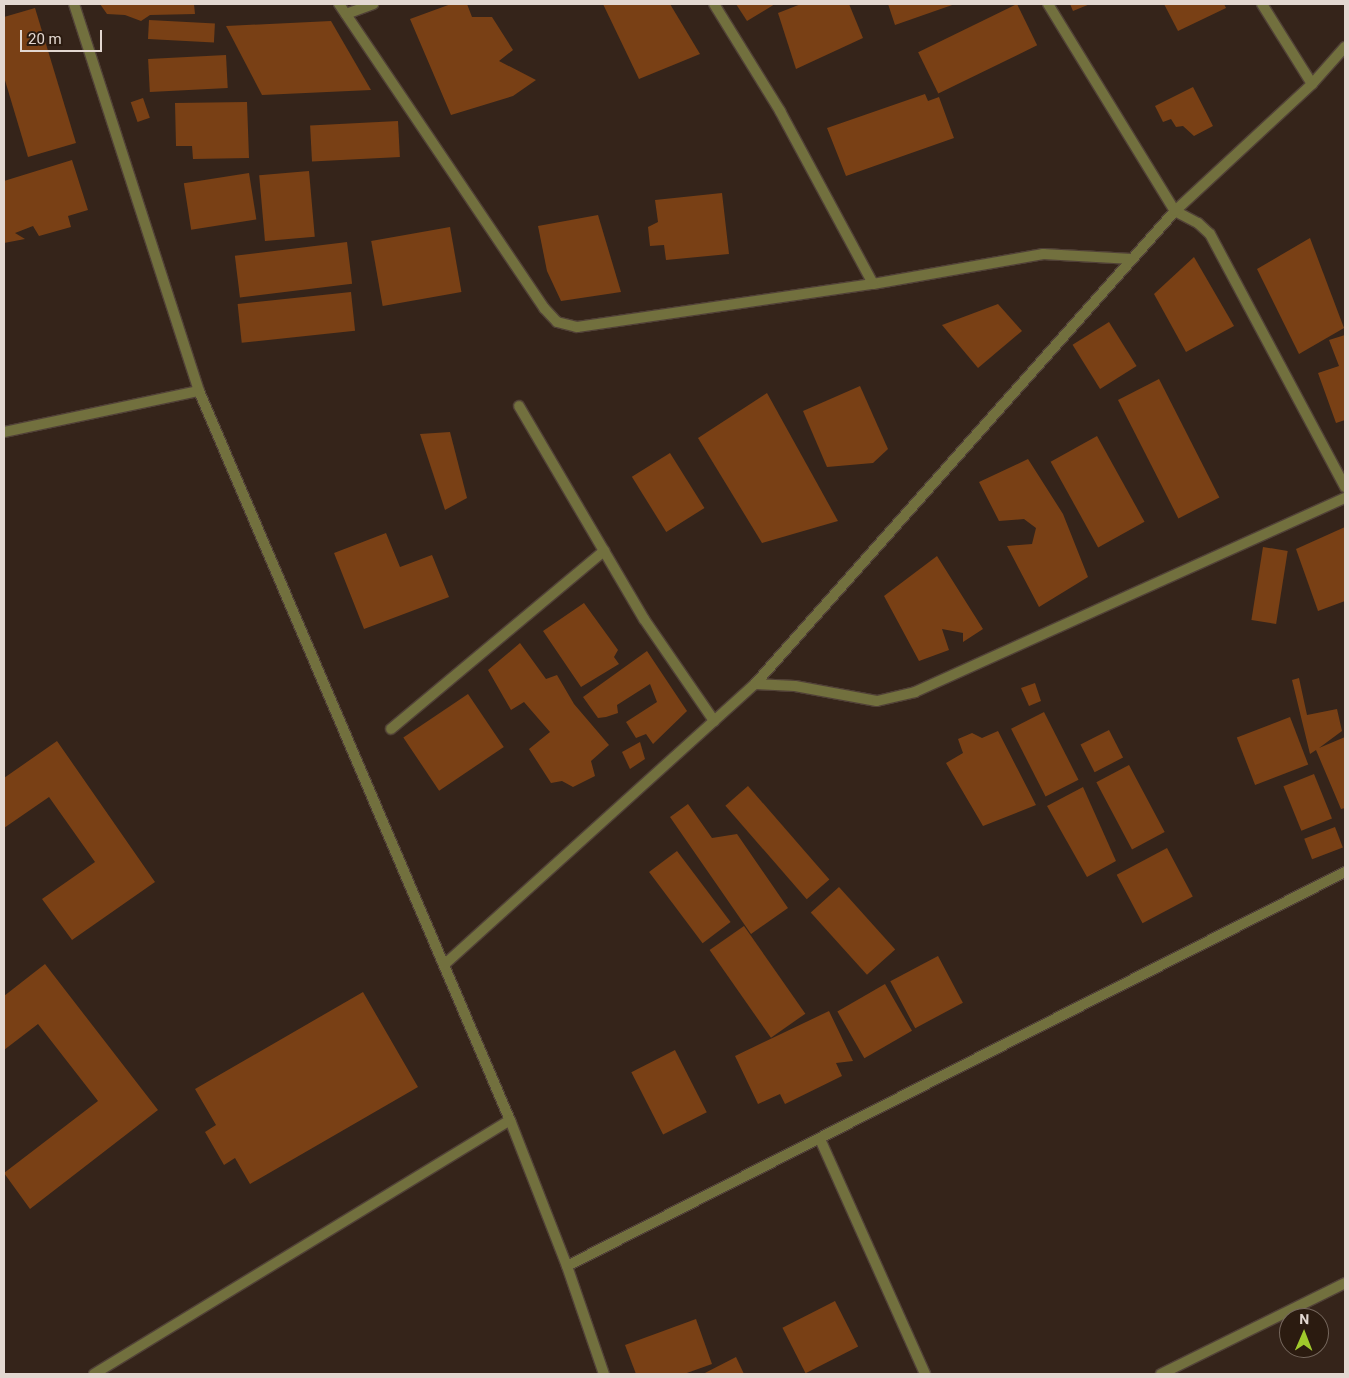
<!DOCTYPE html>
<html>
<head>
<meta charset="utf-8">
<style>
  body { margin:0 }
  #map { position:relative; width:1349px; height:1378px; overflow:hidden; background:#35241a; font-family:Roboto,sans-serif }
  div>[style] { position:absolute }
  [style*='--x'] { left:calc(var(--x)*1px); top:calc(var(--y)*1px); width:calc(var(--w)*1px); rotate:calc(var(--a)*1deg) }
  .building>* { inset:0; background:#794015; transform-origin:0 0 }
  .roads { filter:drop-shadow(1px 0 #514137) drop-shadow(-1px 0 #514137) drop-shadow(0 1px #514137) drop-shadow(0 -1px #514137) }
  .service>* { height:10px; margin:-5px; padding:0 5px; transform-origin:5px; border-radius:5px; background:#72703e }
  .minor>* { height:10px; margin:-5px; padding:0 5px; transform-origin:5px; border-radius:5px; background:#72703e }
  span { translate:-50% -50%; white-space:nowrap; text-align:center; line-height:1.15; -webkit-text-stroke:4px #2b1b10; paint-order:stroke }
  .frame { position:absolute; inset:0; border:5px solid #e3d8d1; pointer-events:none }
  .north { position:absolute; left:1279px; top:1308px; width:50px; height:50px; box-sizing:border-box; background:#2b1b10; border:1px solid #75675d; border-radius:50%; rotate:1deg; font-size:14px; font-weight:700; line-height:20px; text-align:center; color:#e3d8d1 }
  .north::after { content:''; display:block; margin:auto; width:18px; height:22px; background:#a0c92c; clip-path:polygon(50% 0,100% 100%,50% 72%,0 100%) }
  .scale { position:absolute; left:20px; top:30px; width:82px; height:22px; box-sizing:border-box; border:2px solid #e3d8d1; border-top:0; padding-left:6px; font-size:15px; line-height:18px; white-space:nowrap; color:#e3d8d1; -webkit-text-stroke:4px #2b1b10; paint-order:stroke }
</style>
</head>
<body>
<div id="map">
  <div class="building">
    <div style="clip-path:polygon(100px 4px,194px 4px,195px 14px,150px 15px,141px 21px,125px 15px,107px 14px)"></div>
    <div style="clip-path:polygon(451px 4px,467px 4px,472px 17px,492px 17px,513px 50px,499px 61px,536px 80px,513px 96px,451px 115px,410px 19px)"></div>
    <div style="clip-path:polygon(603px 4px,670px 4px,700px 54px,639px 79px)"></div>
    <div style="clip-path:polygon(736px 4px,775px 4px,747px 21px)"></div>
    <div style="clip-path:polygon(801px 4px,849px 4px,863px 38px,796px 69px,778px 13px)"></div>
    <div style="clip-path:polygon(888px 4px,955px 4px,895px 25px)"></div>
    <div style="left:1017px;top:4px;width:46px;height:110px;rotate:64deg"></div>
    <div style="clip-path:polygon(1070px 4px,1090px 4px,1073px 11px)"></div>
    <div style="clip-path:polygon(1164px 4px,1224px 4px,1226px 8px,1178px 31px)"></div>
    <div style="clip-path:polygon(35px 8px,76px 143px,28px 157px,4px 77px,4px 17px)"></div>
    <div style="left:149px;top:20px;width:66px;height:19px;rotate:3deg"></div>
    <div style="clip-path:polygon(331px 21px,371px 90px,262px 95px,226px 26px)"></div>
    <div style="left:226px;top:55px;width:33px;height:78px;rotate:87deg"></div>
    <div style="clip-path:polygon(1193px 87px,1213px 126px,1194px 136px,1183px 126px,1176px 127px,1171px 119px,1163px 122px,1155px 106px)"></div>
    <div style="clip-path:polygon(925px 94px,928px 101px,939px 97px,954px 138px,846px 176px,827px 128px)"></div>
    <div style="left:143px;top:98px;width:21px;height:13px;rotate:71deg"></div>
    <div style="clip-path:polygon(247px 102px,249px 158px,193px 159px,192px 146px,176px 146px,175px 103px)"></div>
    <div style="left:398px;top:121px;width:36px;height:88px;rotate:87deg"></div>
    <div style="clip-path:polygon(72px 160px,88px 210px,68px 216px,71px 227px,39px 236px,33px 226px,15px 233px,25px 239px,4px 243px,4px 181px)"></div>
    <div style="left:309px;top:171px;width:66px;height:50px;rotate:85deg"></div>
    <div style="left:249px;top:173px;width:47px;height:66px;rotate:81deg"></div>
    <div style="clip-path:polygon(722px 193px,729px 254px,666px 260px,664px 245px,650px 246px,648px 227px,658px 222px,655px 200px)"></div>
    <div style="clip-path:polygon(598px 215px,621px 292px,561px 301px,547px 271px,538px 226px)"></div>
    <div style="left:450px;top:227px;width:66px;height:80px;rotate:80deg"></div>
    <div style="clip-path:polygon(1310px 238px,1344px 328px,1299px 354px,1257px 269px)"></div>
    <div style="left:347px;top:242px;width:42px;height:113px;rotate:83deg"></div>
    <div style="clip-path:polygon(1194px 257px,1234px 326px,1186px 352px,1154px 294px)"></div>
    <div style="left:351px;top:292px;width:39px;height:114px;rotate:84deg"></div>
    <div style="clip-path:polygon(998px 304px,1022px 331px,978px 368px,942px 325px)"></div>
    <div style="left:1109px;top:322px;width:52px;height:43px;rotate:58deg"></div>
    <div style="clip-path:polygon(1345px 335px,1345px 420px,1336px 423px,1318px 373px,1339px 366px,1329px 340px)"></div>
    <div style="left:1159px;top:379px;width:133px;height:46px;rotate:63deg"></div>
    <div style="clip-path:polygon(860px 386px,888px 449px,873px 463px,827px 467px,803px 411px)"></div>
    <div style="clip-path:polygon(767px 393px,838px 521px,762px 543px,698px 438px)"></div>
    <div style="clip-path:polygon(450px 432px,467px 498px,445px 510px,420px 434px)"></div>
    <div style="left:1097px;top:436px;width:98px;height:53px;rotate:61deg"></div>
    <div style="left:670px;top:453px;width:65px;height:45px;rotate:58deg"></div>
    <div style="clip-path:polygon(1028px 459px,1063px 514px,1088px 577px,1039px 607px,1007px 546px,1032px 544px,1036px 528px,1024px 519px,999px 521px,979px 482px)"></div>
    <div style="clip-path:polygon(1345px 527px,1345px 601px,1318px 611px,1296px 549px)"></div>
    <div style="clip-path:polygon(386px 533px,400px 567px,432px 555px,449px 597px,364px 629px,334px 553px)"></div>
    <div style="left:1263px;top:547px;width:25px;height:74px;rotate:9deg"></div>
    <div style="clip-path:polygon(937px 556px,983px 629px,963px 642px,963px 633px,942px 629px,949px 650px,919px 661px,884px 596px)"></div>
    <div style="clip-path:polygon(584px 603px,618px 650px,614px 657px,619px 664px,581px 687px,543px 631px)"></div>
    <div style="clip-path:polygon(520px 643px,546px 679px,557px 675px,574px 704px,609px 745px,591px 761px,595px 776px,573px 787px,562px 781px,551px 783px,529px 749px,550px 732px,524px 702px,511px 710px,488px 670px)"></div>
    <div style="clip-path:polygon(647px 651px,687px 711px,653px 744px,646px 734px,636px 738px,626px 722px,657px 702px,650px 684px,617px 705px,618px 713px,606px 717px,598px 718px,583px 697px)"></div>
    <div style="clip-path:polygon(1299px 678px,1307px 715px,1337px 709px,1342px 731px,1319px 748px,1345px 737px,1345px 808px,1341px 809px,1316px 750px,1310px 754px,1292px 680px)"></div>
    <div style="clip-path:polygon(1035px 683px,1041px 701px,1029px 706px,1021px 688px)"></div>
    <div style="left:468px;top:694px;width:64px;height:78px;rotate:56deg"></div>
    <div style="left:1044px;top:712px;width:76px;height:37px;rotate:63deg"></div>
    <div style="left:1290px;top:717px;width:51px;height:57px;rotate:69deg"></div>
    <div style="left:1109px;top:730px;width:31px;height:32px;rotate:63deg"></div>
    <div style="clip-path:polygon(998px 731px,1036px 805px,983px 826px,946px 763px,963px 753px,958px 739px,972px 733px,982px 738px)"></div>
    <div style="clip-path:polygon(57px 741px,155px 882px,72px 940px,42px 899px,95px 862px,49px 797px,4px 828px,4px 778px)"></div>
    <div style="clip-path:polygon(640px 742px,645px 759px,630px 769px,622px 752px)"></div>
    <div style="left:1129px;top:765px;width:76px;height:37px;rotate:62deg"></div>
    <div style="left:1314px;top:774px;width:48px;height:33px;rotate:68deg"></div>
    <div style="left:748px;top:786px;width:124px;height:30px;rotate:49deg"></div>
    <div style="clip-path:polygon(1083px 787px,1116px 861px,1087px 877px,1047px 806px)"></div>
    <div style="clip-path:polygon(688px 804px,712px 838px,737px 834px,788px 908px,751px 934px,670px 817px)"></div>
    <div style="left:1335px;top:827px;width:22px;height:33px;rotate:69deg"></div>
    <div style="left:1167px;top:848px;width:55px;height:57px;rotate:62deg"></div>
    <div style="left:677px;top:851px;width:89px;height:35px;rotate:53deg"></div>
    <div style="left:839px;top:887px;width:84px;height:38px;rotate:48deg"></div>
    <div style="left:744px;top:926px;width:107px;height:42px;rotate:55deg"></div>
    <div style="left:938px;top:956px;width:53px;height:54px;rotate:62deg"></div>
    <div style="clip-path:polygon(45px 964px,158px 1110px,30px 1209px,4px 1173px,98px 1101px,38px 1024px,4px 1050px,4px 996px)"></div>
    <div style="left:885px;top:984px;width:54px;height:55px;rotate:60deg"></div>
    <div style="clip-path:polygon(363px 992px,418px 1087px,250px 1184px,235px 1158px,224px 1165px,205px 1132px,216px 1125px,195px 1089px)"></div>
    <div style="clip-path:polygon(829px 1011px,853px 1061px,836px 1063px,842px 1076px,785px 1104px,780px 1094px,758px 1104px,735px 1056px)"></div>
    <div style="left:675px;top:1050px;width:70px;height:49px;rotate:63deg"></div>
    <div style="left:835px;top:1301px;width:51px;height:59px;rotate:63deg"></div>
    <div style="clip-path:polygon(696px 1319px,712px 1364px,684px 1374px,636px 1374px,625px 1345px)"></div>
    <div style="clip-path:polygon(736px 1357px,744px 1374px,703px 1374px)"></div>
  </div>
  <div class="roads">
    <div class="service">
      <div style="--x:1161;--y:1374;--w:205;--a:-26.3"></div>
    </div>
    <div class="minor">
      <div style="--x:74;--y:4;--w:407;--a:72.1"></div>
      <div style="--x:199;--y:391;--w:793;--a:66.9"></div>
      <div style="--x:510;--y:1120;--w:157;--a:68.7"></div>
      <div style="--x:567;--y:1266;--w:114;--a:71.1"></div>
      <div style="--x:339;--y:4;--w:367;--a:56"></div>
      <div style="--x:544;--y:308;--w:19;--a:47"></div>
      <div style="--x:557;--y:322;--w:21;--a:14"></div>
      <div style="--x:577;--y:327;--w:299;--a:-8.3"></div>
      <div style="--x:873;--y:284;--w:173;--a:-10"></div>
      <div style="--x:1043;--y:254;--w:89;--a:3.2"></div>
      <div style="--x:714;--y:4;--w:126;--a:58.3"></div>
      <div style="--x:780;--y:111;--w:196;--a:61.7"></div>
      <div style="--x:1048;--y:4;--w:243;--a:58.5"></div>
      <div style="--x:1175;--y:211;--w:26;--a:28"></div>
      <div style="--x:1198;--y:223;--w:16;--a:43"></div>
      <div style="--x:1210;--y:234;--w:287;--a:61.9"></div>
      <div style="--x:1262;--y:4;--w:94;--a:58"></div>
      <div style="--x:346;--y:14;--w:29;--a:-20"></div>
      <div style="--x:519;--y:406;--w:247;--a:59.6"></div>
      <div style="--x:644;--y:619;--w:124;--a:55.5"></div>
      <div style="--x:4;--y:432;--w:199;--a:-11.9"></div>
      <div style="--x:755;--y:684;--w:40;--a:2.9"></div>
      <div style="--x:795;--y:686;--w:83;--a:10.4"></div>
      <div style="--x:877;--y:701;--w:39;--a:-13"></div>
      <div style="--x:915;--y:692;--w:472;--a:-24.3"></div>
      <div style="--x:391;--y:729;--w:278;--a:-39.9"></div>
      <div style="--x:445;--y:964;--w:418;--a:-42.1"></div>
      <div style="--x:755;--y:684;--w:633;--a:-48.4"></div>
      <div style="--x:1175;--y:211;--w:187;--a:-42.8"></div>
      <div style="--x:1312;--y:84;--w:50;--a:-48.3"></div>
      <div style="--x:820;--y:1139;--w:257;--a:65.9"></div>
      <div style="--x:567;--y:1266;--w:872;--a:-26.86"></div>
      <div style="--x:94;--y:1374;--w:487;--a:-31.4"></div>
    </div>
  </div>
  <div class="frame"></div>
  <div class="north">N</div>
  <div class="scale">20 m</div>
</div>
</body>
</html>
